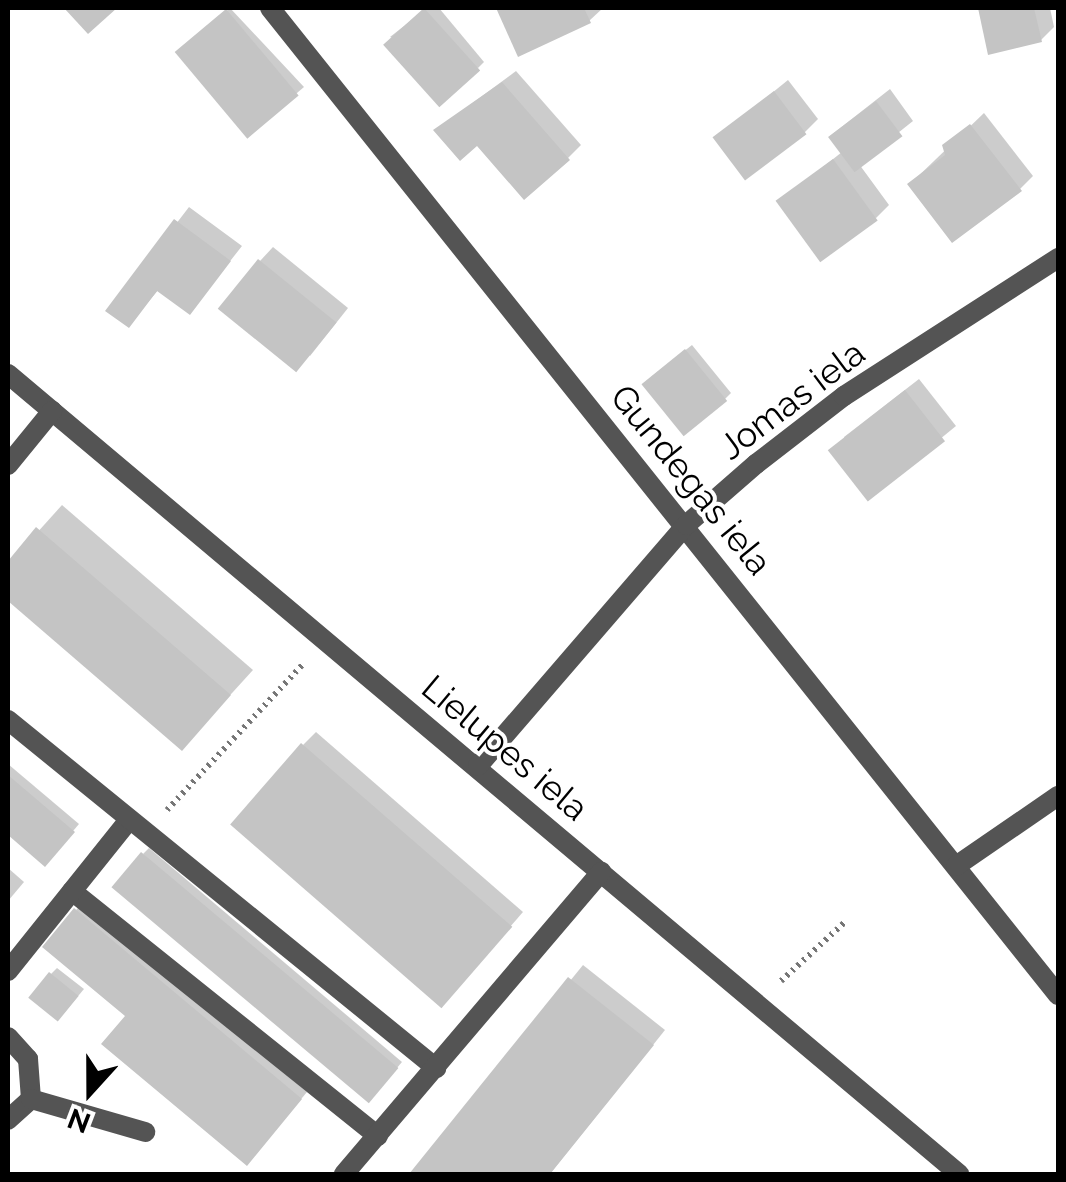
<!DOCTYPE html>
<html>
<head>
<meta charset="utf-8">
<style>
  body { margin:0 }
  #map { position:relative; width:1066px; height:1182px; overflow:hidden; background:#fff; font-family:Raleway,sans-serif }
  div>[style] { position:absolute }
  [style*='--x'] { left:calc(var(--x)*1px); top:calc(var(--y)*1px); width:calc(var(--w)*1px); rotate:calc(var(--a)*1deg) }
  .shadow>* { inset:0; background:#0003 }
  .building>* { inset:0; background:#c4c4c4; transform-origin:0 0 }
  .path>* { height:6px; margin-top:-3px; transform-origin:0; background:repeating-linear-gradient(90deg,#767676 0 2.5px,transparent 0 7.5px) }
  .service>* { height:20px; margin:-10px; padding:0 10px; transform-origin:10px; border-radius:10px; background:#545454 }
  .minor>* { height:20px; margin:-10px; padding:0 10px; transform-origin:10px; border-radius:10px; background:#545454 }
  span { translate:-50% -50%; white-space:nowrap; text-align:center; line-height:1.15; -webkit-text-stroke:8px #fff; paint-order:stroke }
  .street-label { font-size:35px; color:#000 }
  .frame { position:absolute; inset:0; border:10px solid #000; pointer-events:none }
  .north { position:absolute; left:40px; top:1042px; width:100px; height:100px; -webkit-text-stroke:8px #fff; paint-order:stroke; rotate:201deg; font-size:28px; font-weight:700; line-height:40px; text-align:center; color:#000 }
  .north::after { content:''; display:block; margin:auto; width:35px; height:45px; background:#000; clip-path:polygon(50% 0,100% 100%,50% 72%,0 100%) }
</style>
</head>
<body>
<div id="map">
  <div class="shadow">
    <div style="clip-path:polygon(230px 8px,304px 87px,249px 134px,185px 46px)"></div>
    <div style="clip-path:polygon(427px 8px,439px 8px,484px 62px,478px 68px,390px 37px)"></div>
    <div style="clip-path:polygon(498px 8px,603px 8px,589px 21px,519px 53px)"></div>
    <div style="clip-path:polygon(980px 8px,1050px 8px,1054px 27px,1041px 40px,990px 52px)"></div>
    <div style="clip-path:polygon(516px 71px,581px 145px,568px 158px,436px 130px)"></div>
    <div style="clip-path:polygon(788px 80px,818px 119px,805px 132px,716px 138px)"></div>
    <div style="clip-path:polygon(890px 89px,913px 121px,859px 164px,889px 205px,876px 218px,780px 201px,842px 152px,830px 136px)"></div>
    <div style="clip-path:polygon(984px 113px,1033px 176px,1020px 189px,910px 184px)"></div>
    <div style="clip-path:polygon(189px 207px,242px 246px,190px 312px,159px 289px,129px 325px,109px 311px)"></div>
    <div style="clip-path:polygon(273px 247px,348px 308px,310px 356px,260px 261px)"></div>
    <div style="clip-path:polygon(692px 345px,731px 393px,725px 399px,651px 377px)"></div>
    <div style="clip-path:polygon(919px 379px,956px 426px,868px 498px,844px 437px)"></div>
    <div style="clip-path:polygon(62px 505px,253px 670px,182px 748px,8px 597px,8px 565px)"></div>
    <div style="clip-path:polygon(316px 732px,523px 912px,453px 992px,303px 745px)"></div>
    <div style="clip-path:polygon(8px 764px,79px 824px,45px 864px,8px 832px)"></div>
    <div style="clip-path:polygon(149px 848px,402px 1062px,374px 1095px,143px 854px)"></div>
    <div style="clip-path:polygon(8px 868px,24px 882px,8px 901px)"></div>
    <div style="clip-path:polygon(82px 904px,307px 1092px,253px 1157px,129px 1015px,76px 910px)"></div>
    <div style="clip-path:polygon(583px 965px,665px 1030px,550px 1174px,413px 1174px)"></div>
    <div style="clip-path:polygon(57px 968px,84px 989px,64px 1013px,51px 974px)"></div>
  </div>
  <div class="building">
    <div style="clip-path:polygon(64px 8px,117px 8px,88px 34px)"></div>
    <div style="left:424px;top:8px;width:84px;height:55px;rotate:48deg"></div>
    <div style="clip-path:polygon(496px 8px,584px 8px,591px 23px,518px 57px)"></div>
    <div style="clip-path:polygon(978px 8px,1034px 8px,1042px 42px,988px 55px)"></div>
    <div style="left:226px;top:9px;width:113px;height:67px;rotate:50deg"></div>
    <div style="clip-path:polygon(502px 82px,570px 160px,524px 200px,477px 146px,460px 161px,433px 130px)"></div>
    <div style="left:774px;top:91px;width:54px;height:77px;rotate:53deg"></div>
    <div style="left:876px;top:101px;width:44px;height:60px;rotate:53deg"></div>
    <div style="clip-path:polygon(970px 124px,1022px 191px,952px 243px,907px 184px,945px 155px,942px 145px)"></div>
    <div style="left:833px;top:159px;width:76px;height:71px;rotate:54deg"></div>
    <div style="clip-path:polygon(174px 219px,231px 261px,190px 315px,157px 291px,129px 328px,105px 311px)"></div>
    <div style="left:258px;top:259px;width:101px;height:64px;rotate:39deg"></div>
    <div style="left:685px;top:349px;width:67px;height:56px;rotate:51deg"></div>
    <div style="left:905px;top:390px;width:65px;height:98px;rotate:52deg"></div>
    <div style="clip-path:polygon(36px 527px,231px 695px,182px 751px,8px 601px,8px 561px)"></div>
    <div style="left:301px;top:743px;width:280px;height:108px;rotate:41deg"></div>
    <div style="clip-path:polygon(8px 775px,75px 832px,45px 867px,8px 835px)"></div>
    <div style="left:141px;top:852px;width:336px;height:46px;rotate:40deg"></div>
    <div style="clip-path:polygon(74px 908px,302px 1099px,247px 1166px,101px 1044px,125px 1016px,42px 947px)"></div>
    <div style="left:49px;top:972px;width:38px;height:33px;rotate:39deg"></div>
    <div style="clip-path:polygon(568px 977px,654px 1045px,550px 1174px,409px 1174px)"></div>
  </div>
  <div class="path">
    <div style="--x:167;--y:810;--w:202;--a:-47"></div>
    <div style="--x:781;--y:981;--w:87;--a:-42.7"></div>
  </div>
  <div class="service">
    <div style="--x:72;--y:891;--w:392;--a:38.7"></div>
    <div style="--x:8;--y:971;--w:193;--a:-51.3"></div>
    <div style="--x:8;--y:1037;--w:30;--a:48"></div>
    <div style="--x:28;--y:1059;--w:40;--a:85.7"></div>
    <div style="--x:31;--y:1099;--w:31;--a:138"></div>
    <div style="--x:31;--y:1099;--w:119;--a:16.1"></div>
  </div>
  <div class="minor">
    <div style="--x:270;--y:8;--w:1263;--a:51.4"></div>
    <div style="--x:8;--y:374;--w:1243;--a:40.07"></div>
    <div style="--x:8;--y:465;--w:70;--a:-50.8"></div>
    <div style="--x:8;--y:720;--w:552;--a:39.11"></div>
    <div style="--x:478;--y:766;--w:318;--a:-49.2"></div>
    <div style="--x:686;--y:525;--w:93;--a:-41.1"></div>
    <div style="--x:756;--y:464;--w:111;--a:-37.7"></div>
    <div style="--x:844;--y:396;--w:255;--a:-32.8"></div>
    <div style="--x:956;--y:866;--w:124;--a:-34.5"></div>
    <div style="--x:344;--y:1174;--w:397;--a:-49.6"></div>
  </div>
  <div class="street-label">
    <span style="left:792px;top:400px;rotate:-37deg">Jomas iela</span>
    <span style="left:691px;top:480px;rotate:51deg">Gundegas iela</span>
    <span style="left:505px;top:748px;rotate:40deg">Lielupes iela</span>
  </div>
  <div class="frame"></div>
  <div class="north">N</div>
</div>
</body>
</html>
